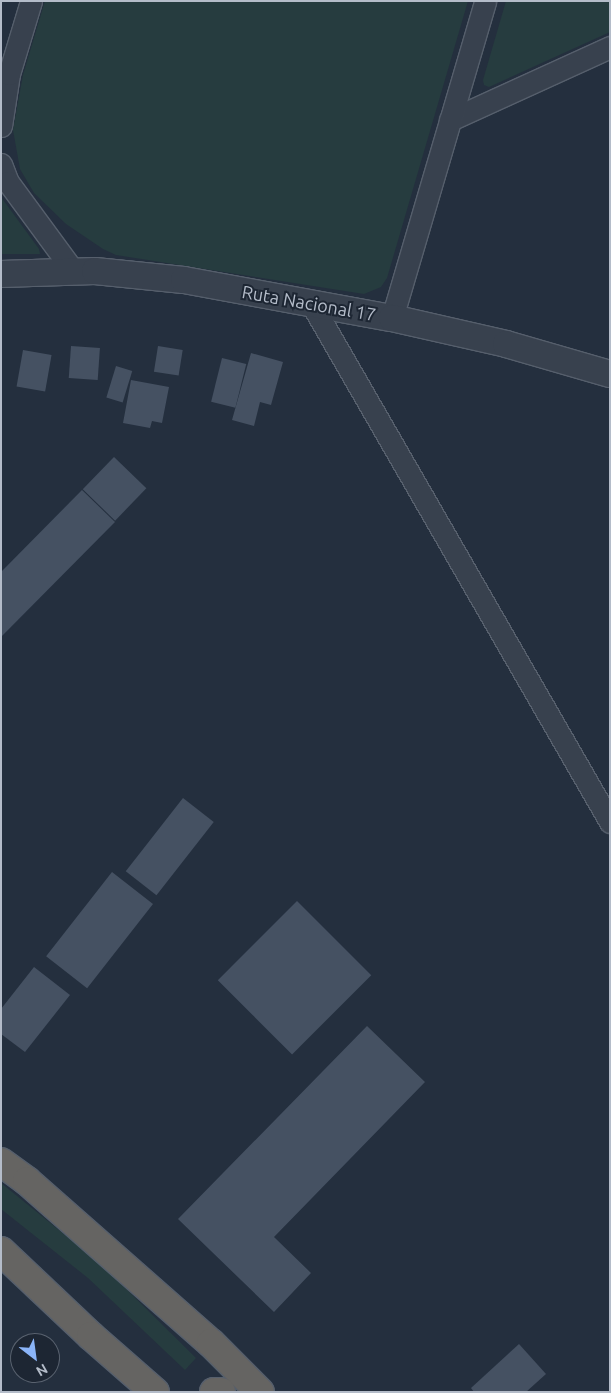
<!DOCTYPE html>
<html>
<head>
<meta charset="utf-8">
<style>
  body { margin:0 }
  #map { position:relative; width:611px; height:1393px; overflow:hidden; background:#242f3e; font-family:Ubuntu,sans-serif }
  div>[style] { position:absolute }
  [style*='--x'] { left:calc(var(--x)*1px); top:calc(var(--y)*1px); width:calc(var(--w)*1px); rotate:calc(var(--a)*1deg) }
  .green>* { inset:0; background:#263c3f }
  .building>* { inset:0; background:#455162; transform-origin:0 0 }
  .roads { filter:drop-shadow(1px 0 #565f6c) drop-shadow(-1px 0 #565f6c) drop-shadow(0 1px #565f6c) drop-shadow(0 -1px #565f6c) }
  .minor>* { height:21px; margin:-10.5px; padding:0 10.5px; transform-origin:10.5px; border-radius:10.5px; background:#38414e }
  .tertiary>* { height:26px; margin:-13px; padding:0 13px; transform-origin:13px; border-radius:13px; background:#38414e }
  .trunk>* { height:28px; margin:-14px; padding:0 14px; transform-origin:14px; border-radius:14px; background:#656462 }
  span { translate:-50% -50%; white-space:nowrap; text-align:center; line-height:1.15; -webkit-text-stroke:4px #1d2633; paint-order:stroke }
  .street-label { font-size:18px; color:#b4bcc9 }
  .frame { position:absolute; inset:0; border:2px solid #b4bcc9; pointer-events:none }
  .north { position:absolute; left:10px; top:1333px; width:50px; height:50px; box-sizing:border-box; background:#1d2633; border:1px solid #59626f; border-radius:50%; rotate:150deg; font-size:14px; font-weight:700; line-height:20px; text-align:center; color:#b4bcc9 }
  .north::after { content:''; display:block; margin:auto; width:18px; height:22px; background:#8ab4f8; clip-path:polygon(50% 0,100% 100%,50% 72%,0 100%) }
</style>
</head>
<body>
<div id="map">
  <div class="green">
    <div style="clip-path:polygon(45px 1px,468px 1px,387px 278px,381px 287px,364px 294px,116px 255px,103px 249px,66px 224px,34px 193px,20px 169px,13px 130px,23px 75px)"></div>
    <div style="clip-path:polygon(506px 1px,610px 1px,610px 32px,489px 87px,484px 85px,483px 80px)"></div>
    <div style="clip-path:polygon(1px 197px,39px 249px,40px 254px,1px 254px)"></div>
    <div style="clip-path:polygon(1px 1183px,102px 1265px,196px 1358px,185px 1370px,88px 1278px,1px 1209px)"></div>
  </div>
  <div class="building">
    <div style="left:71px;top:346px;width:29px;height:32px;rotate:4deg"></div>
    <div style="left:158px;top:346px;width:25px;height:26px;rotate:9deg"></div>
    <div style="left:23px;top:350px;width:29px;height:37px;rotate:10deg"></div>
    <div style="clip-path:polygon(251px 353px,283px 362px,271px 405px,260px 402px,254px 426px,232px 420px)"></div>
    <div style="left:222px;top:358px;width:25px;height:45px;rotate:14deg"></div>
    <div style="left:116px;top:366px;width:17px;height:33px;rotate:17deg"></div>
    <div style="clip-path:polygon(131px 380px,169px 387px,162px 423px,152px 421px,150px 428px,123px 423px)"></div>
    <div style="left:114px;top:457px;width:45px;height:45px;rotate:44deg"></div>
    <div style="clip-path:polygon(82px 490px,115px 522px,1px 637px,1px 572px)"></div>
    <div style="left:183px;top:798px;width:39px;height:93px;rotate:38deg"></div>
    <div style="left:112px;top:872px;width:52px;height:107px;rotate:38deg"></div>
    <div style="left:297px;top:901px;width:105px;height:112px;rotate:45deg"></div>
    <div style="clip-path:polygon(34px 967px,70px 995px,25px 1052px,1px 1034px,1px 1009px)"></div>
    <div style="clip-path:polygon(367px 1026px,425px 1082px,274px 1237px,311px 1273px,274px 1312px,178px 1219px)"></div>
    <div style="clip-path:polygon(519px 1344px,546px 1374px,526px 1392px,474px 1392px,471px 1388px)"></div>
  </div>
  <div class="roads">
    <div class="minor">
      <div style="--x:450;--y:120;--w:176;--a:-24.5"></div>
      <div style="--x:1;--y:126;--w:53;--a:-81.3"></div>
      <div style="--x:9;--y:74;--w:76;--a:-73.2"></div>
      <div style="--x:1;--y:164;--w:19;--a:69"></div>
      <div style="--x:8;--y:182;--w:112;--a:53.7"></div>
      <div style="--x:311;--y:303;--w:599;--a:60.05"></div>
      <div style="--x:392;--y:318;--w:330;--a:-73.6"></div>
    </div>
    <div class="tertiary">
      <div style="--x:1;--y:274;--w:94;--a:-1.8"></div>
      <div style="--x:95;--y:271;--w:89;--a:5.8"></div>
      <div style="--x:184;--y:280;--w:211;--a:10.4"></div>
      <div style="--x:392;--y:318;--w:117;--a:12.8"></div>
      <div style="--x:506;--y:344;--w:108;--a:16.1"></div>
    </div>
    <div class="trunk">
      <div style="--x:1;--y:1162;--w:32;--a:36"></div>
      <div style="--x:27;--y:1181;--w:245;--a:41.4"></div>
      <div style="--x:211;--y:1343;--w:69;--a:45"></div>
      <div style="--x:1;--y:1251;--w:124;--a:43.4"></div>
      <div style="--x:91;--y:1336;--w:85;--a:41.2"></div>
      <div style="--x:214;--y:1392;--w:7;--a:0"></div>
    </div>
  </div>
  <div class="street-label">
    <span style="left:309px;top:303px;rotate:10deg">Ruta Nacional 17</span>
  </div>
  <div class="frame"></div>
  <div class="north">N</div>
</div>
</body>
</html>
